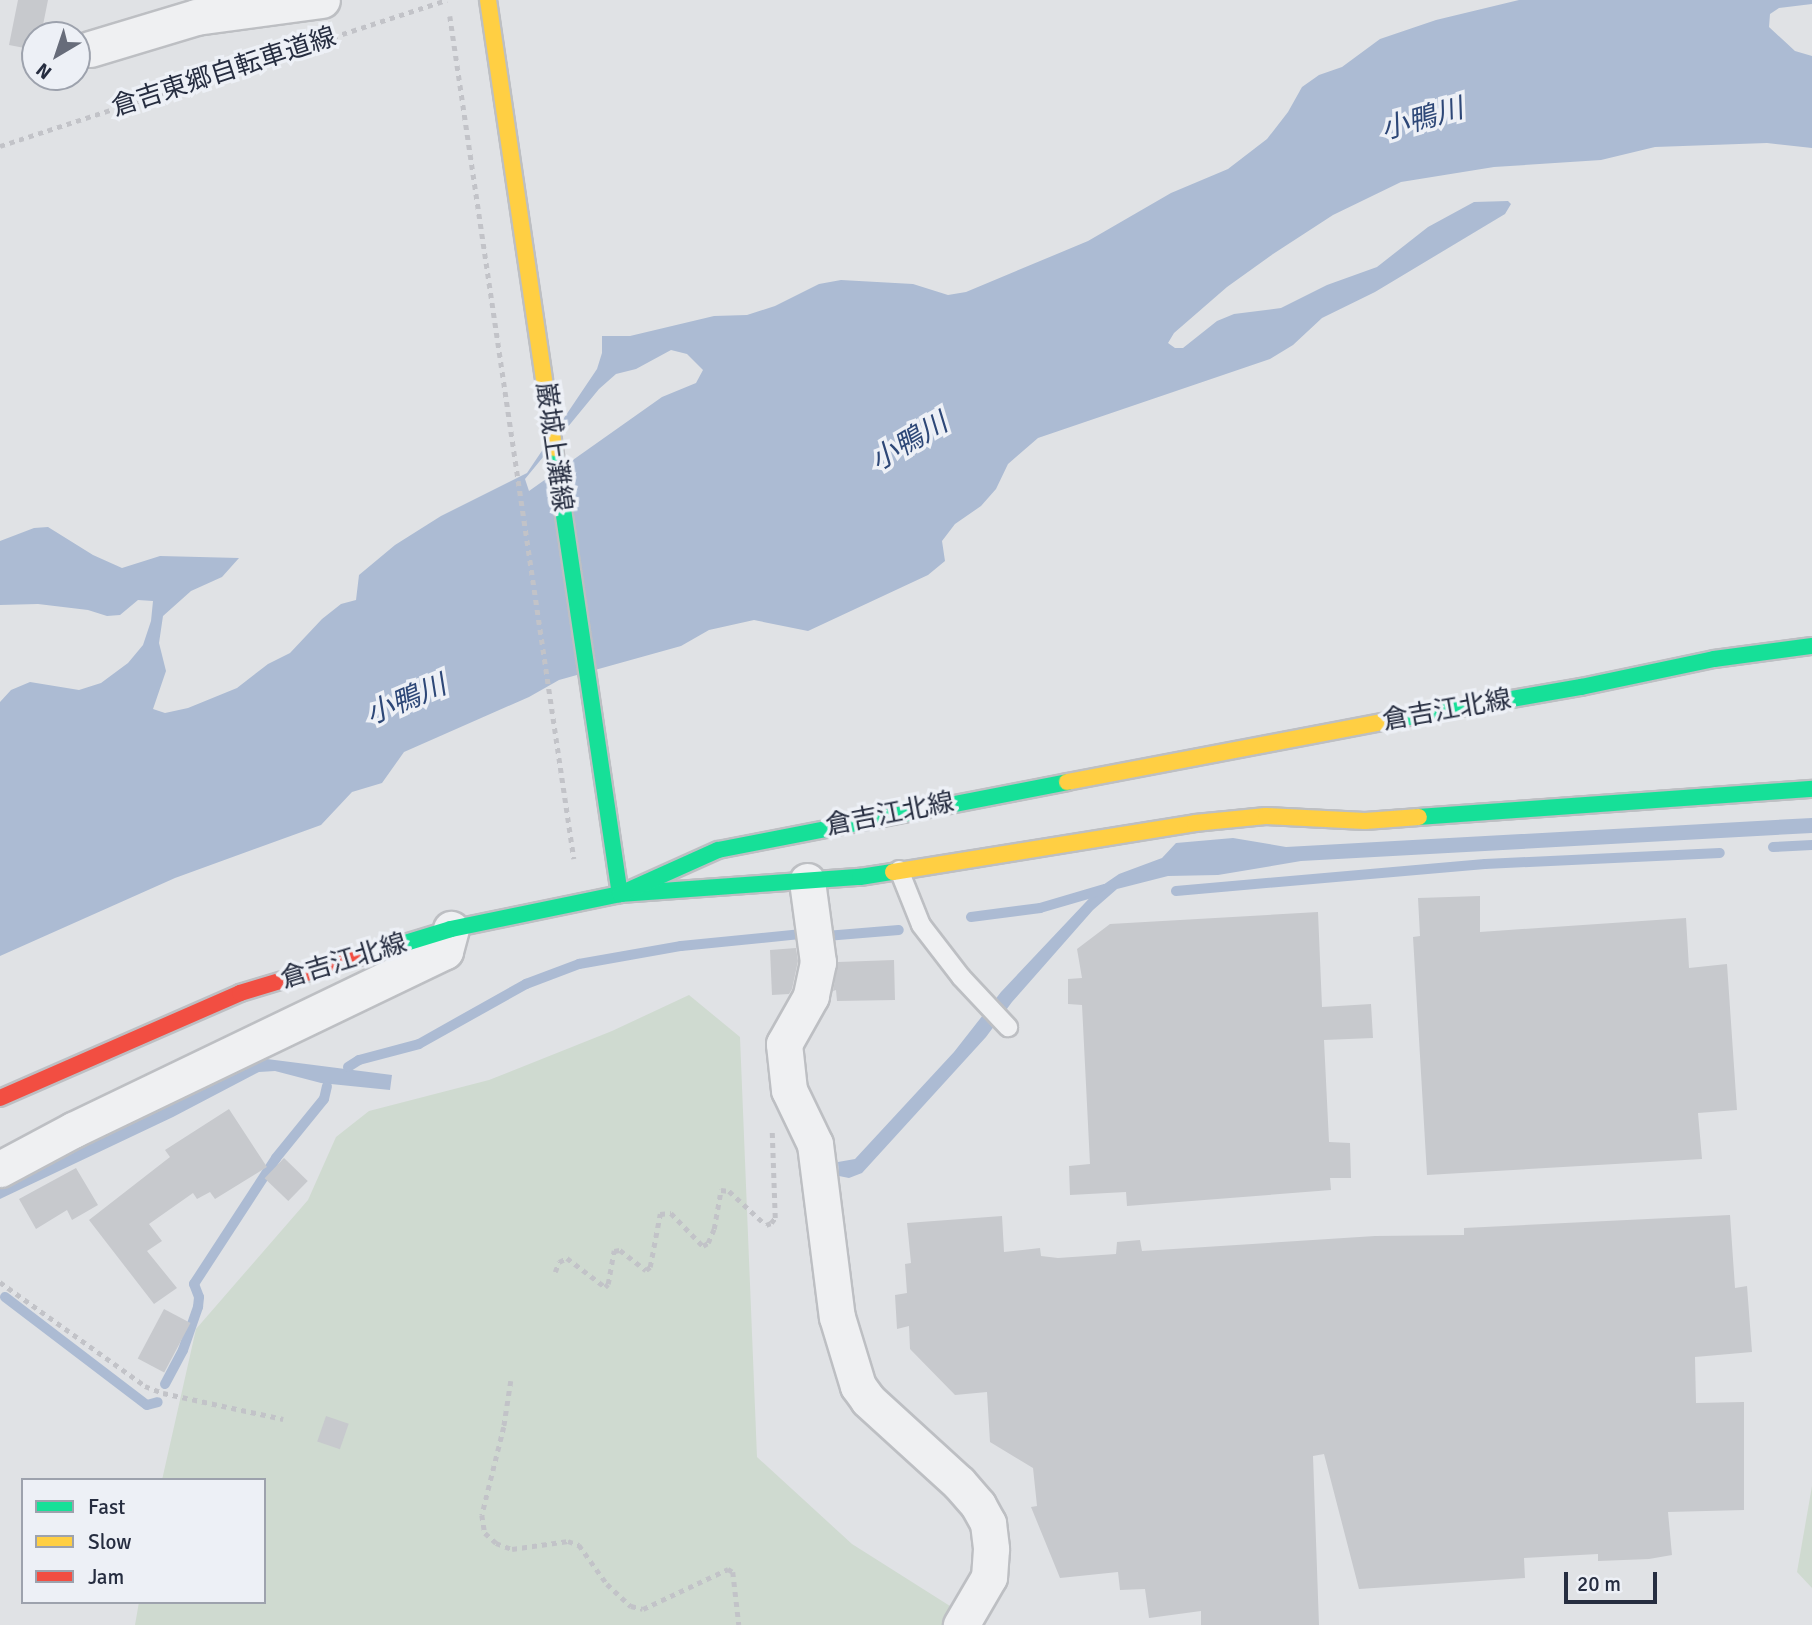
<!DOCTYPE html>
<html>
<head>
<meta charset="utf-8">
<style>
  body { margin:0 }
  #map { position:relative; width:1812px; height:1625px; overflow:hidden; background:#e0e2e5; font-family:Signika,"Noto Sans JP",sans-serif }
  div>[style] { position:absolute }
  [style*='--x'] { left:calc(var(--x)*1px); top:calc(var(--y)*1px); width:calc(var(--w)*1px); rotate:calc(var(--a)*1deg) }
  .green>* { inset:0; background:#cfdad0 }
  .water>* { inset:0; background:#acbbd3 }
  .stream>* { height:10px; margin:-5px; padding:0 5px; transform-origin:5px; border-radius:5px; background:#acbbd3 }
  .building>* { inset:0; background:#c7c9cd; transform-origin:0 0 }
  .path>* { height:4.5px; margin-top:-2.25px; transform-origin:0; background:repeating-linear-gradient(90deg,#c2c3c8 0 5px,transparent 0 10px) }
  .roads { filter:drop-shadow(2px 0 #bdbfc3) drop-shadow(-2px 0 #bdbfc3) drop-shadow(0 2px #bdbfc3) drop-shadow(0 -2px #bdbfc3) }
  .lane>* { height:18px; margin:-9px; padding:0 9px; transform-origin:9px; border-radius:9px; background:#eff0f2 }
  .street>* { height:35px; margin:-17.5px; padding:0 17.5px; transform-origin:17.5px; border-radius:17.5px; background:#eff0f2 }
  .fast>* { height:16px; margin:-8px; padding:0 8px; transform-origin:8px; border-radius:8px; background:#16e098 }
  .slow>* { height:16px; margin:-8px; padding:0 8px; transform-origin:8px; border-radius:8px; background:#ffcf43 }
  .jam>* { height:16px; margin:-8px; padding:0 8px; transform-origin:8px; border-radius:8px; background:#f24e42 }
  span { translate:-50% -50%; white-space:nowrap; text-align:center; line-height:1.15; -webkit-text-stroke:7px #edf0f6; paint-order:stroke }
  .street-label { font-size:26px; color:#262d40 }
  .water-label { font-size:28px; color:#2d4777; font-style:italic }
  .legend { position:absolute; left:21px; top:1478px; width:245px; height:126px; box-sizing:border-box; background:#edf0f6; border:2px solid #9da2ad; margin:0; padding:9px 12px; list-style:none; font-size:21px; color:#262d40 }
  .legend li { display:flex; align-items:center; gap:14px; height:35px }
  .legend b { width:35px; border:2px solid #9da2ad }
  .north { position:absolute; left:21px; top:21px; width:70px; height:70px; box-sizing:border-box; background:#edf0f6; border:2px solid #9da2ad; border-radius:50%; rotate:219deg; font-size:19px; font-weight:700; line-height:28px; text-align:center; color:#262d40 }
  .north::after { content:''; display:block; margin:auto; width:24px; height:32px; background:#676c7a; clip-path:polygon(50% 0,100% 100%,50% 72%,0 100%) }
  .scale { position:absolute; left:1564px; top:1572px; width:93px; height:32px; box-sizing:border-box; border:4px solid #262d40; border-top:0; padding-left:9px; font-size:21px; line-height:24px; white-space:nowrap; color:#262d40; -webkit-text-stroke:5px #edf0f6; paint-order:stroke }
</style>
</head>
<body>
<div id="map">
  <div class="green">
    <div style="clip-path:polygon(689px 995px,740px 1037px,757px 1457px,852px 1544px,980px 1625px,135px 1625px,139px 1602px,264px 1602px,264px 1480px,162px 1480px,196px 1329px,308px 1200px,336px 1137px,369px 1111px,489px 1080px,612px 1031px)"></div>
    <div style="clip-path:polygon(1812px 1486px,1812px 1588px,1797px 1572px)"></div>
  </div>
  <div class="water">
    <div style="clip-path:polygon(evenodd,1519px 0,1812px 0,1812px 4px,1779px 8px,1770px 14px,1769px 27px,1795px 51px,1812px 56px,1812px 148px,1767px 143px,1655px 147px,1601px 160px,1494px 167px,1401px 182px,1333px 215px,1273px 254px,1227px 287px,1174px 333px,1168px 343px,1175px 348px,1183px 348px,1217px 321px,1234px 314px,1281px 308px,1327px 285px,1377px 267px,1428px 227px,1474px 202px,1508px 201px,1511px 204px,1505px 214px,1375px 292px,1322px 318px,1293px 345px,1270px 359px,1038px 438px,1008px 464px,996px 489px,981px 506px,955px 524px,942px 541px,945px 561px,928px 575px,808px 631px,754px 620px,709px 630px,681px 646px,559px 680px,529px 697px,404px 752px,382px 783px,352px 792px,321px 825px,175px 878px,0 956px,0 702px,11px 690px,30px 682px,79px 690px,101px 683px,128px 663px,143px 645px,151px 621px,153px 601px,138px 600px,120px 615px,107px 616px,88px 610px,38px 604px,0 605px,0 541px,34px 528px,48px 527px,93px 555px,122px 568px,160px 556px,239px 558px,222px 577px,191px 591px,163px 616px,159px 643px,166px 671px,153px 709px,165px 713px,188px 708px,237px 688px,268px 664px,290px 653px,322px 619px,341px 604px,356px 600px,359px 575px,395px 545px,441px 516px,527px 473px,597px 369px,602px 353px,602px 336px,630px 336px,714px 316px,747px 315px,775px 306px,819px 284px,841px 280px,913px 284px,948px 295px,966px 292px,1088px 241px,1171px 193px,1228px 169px,1267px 139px,1288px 112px,1302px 87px,1319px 75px,1342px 67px,1380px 39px,1436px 20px,1519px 0,671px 350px,687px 354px,703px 370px,696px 383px,662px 397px,529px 491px,525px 479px,599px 389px,616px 374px,636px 369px,671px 350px)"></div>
    <div style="clip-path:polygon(1812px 818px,1812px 833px,1301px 861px,1218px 875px,1168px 876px,1117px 889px,1093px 910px,1012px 1002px,986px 1037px,862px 1173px,849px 1178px,839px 1176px,838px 1162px,855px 1159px,954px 1052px,1001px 992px,1100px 887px,1119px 874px,1162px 858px,1176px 843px,1233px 838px,1286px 847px)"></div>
    <div style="clip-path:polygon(267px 1059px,392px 1075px,390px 1090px,321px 1083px,275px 1071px,259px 1072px,173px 1117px,0 1199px,0 1186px,255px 1061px)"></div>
  </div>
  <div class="stream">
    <div style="--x:1773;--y:847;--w:39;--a:-3"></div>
    <div style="--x:1176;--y:891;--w:310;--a:-5"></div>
    <div style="--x:1485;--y:864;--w:235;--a:-2.7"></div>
    <div style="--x:971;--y:917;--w:70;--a:-7.4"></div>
    <div style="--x:1040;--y:908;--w:68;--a:-16.3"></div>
    <div style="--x:826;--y:936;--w:73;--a:-4.7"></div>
    <div style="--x:348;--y:1067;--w:13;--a:-32"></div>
    <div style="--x:359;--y:1060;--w:62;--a:-14.9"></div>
    <div style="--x:419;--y:1044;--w:123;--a:-29.3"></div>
    <div style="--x:526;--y:984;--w:57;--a:-20.7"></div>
    <div style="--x:579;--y:964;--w:104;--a:-10"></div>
    <div style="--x:681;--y:946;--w:122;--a:-5.7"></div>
    <div style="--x:5;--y:1297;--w:178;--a:37.3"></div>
    <div style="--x:147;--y:1405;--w:11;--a:-15"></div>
    <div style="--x:165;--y:1384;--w:38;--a:-62"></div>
    <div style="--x:183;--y:1350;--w:46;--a:-70.8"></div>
    <div style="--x:198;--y:1307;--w:10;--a:-84"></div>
    <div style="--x:199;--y:1297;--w:14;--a:-111"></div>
    <div style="--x:194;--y:1284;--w:150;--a:-56.9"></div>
    <div style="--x:276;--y:1158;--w:76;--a:-50.9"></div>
    <div style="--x:324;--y:1099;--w:13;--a:-77"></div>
  </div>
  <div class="building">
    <div style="clip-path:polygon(18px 0,48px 0,41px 35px,35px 35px,35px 50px,9px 45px)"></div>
    <div style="clip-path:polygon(1480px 896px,1480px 932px,1686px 918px,1689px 968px,1727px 964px,1737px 1110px,1698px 1113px,1702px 1159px,1427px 1175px,1413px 937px,1420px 936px,1418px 898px)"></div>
    <div style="clip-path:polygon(1318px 912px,1322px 1007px,1371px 1004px,1373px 1038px,1324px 1040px,1329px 1142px,1350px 1143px,1351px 1178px,1330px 1178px,1331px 1190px,1127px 1206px,1126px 1192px,1070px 1195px,1069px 1166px,1090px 1164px,1082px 1005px,1068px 1004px,1068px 979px,1082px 978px,1077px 949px,1110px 924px)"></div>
    <div style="clip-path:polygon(796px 948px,798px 961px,792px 989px,789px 994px,772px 995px,770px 950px)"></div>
    <div style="clip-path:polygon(894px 960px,895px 1000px,837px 1001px,836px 990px,833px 991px,838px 962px)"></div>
    <div style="clip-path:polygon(229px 1109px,267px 1167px,215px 1199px,210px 1192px,197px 1199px,193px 1193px,149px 1224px,162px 1241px,147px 1251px,177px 1288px,154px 1304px,89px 1220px,170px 1157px,165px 1150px)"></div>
    <div style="left:284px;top:1158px;width:33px;height:28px;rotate:44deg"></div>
    <div style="clip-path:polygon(76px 1168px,98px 1205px,72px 1220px,67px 1210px,36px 1229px,19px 1199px)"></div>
    <div style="clip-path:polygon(1730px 1215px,1735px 1288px,1747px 1286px,1752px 1352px,1695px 1357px,1696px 1403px,1744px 1402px,1744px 1510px,1668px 1512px,1672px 1555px,1649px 1559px,1598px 1561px,1598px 1554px,1524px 1558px,1525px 1578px,1359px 1589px,1324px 1454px,1313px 1456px,1319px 1625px,1201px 1625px,1201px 1611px,1149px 1618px,1145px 1589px,1120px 1590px,1118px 1572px,1060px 1578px,1031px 1507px,1037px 1506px,1033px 1468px,990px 1442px,987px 1392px,955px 1395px,910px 1349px,909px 1326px,897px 1329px,895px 1295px,907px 1293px,905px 1264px,911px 1263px,907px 1223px,1002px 1216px,1004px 1252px,1040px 1248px,1041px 1256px,1058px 1258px,1116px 1254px,1117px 1242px,1140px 1240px,1142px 1251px,1375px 1236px,1464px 1235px,1464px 1228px)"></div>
    <div style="left:164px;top:1309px;width:30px;height:56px;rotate:28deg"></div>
    <div style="left:326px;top:1416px;width:24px;height:27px;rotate:19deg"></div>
  </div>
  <div class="path">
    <div style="--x:450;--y:16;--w:852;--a:81.63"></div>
    <div style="--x:0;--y:146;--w:470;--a:-18.1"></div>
    <div style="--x:555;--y:1272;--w:11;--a:-68"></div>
    <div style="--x:559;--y:1262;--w:9;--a:-27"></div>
    <div style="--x:567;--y:1258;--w:48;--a:37.3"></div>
    <div style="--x:605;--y:1287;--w:4;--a:-45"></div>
    <div style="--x:608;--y:1284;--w:34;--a:-80"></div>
    <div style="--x:614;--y:1251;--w:6;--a:-9"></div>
    <div style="--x:620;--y:1250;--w:33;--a:38"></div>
    <div style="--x:646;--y:1270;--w:5;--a:-37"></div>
    <div style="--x:650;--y:1267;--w:54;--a:-79.3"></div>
    <div style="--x:660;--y:1214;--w:11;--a:-5"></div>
    <div style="--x:671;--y:1213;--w:46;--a:45.9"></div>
    <div style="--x:703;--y:1246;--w:6;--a:-31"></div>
    <div style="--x:708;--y:1243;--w:15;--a:-67"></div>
    <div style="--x:714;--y:1229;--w:40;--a:-80"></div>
    <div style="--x:721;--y:1190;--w:8;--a:7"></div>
    <div style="--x:729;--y:1191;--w:50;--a:42.6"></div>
    <div style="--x:766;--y:1225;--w:5;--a:-22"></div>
    <div style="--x:771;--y:1223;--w:6;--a:-51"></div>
    <div style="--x:775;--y:1218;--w:86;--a:-92"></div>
    <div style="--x:0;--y:1282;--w:178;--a:35.6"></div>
    <div style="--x:145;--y:1386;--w:19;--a:21"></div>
    <div style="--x:163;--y:1393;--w:123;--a:12.2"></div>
    <div style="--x:511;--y:1381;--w:47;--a:98.7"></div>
    <div style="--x:504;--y:1427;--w:91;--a:104"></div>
    <div style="--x:482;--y:1515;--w:18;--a:81"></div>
    <div style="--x:485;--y:1533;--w:15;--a:42"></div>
    <div style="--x:496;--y:1543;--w:17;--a:21"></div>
    <div style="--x:512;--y:1549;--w:57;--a:-8.1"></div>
    <div style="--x:568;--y:1541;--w:12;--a:20"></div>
    <div style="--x:579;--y:1545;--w:48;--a:54.3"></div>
    <div style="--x:607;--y:1584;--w:33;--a:43"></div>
    <div style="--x:631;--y:1606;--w:12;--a:14"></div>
    <div style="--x:643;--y:1609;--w:94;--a:-25.2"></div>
    <div style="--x:728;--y:1569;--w:6;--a:31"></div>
    <div style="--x:733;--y:1572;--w:53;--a:83.5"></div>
  </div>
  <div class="roads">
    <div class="lane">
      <div style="--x:899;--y:870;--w:59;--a:68.2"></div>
      <div style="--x:921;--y:925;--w:66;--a:52.4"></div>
      <div style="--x:961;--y:977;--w:69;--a:46.8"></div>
    </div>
    <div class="street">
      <div style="--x:90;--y:49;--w:111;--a:-16.8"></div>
      <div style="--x:196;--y:17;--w:127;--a:-7.7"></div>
      <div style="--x:807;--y:881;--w:82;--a:82.3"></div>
      <div style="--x:818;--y:962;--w:35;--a:102"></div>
      <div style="--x:811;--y:996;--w:55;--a:119.4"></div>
      <div style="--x:784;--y:1044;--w:46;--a:83.8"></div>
      <div style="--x:789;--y:1090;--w:60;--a:64.3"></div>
      <div style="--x:815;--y:1144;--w:174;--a:82.8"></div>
      <div style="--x:837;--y:1317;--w:72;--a:73.1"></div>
      <div style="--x:858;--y:1386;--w:17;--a:54"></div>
      <div style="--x:868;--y:1400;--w:123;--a:42.4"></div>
      <div style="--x:959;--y:1483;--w:29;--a:49"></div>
      <div style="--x:978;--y:1505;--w:21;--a:61"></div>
      <div style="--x:988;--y:1523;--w:26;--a:83"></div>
      <div style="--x:991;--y:1549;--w:28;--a:94"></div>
      <div style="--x:989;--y:1577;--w:56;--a:120.3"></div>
      <div style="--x:0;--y:1169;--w:83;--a:-28.1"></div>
      <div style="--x:73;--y:1130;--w:413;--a:-25.7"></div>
      <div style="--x:445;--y:951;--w:23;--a:-75"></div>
    </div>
    <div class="fast">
      <div style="--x:554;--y:448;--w:451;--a:81.6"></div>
      <div style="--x:620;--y:894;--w:241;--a:-4.1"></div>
      <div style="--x:860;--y:877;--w:33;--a:-9"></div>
      <div style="--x:1397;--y:719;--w:187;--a:-9.9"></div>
      <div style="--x:1581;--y:687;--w:136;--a:-11.9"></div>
      <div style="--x:1714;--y:659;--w:99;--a:-7.6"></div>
      <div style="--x:1419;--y:817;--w:394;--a:-4.1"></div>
      <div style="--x:366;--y:955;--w:89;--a:-17"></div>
      <div style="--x:451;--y:929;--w:173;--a:-11.7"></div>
      <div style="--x:620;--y:894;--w:107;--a:-24.2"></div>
      <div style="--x:718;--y:850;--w:356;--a:-11"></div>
    </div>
    <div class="slow">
      <div style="--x:488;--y:0;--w:453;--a:81.6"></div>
      <div style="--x:1067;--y:782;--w:336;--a:-10.8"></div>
      <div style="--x:893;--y:872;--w:306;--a:-9.2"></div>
      <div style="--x:1195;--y:823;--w:71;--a:-5.6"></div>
      <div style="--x:1266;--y:816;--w:99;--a:2.9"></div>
      <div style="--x:1365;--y:821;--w:54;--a:-4.2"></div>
    </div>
    <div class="jam">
      <div style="--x:0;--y:1098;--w:262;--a:-23.6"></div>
      <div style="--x:240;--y:993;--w:132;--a:-16.8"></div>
    </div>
  </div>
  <div class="street-label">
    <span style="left:224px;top:73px;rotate:-18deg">倉吉東郷自転車道線</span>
    <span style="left:553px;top:447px;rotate:82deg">巌城上灘線</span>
    <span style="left:1447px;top:711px;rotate:-10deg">倉吉江北線</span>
    <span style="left:890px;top:815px;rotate:-11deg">倉吉江北線</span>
    <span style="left:344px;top:962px;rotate:-17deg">倉吉江北線</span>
  </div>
  <div class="water-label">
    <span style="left:1422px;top:119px;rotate:-16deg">小鴨川</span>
    <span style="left:909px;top:442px;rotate:-31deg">小鴨川</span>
    <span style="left:406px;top:700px;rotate:-23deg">小鴨川</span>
  </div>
  <ul class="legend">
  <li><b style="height:9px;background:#16e098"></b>Fast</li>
  <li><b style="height:9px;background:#ffcf43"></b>Slow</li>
  <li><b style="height:9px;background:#f24e42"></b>Jam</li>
  </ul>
  <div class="north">N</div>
  <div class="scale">20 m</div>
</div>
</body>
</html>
